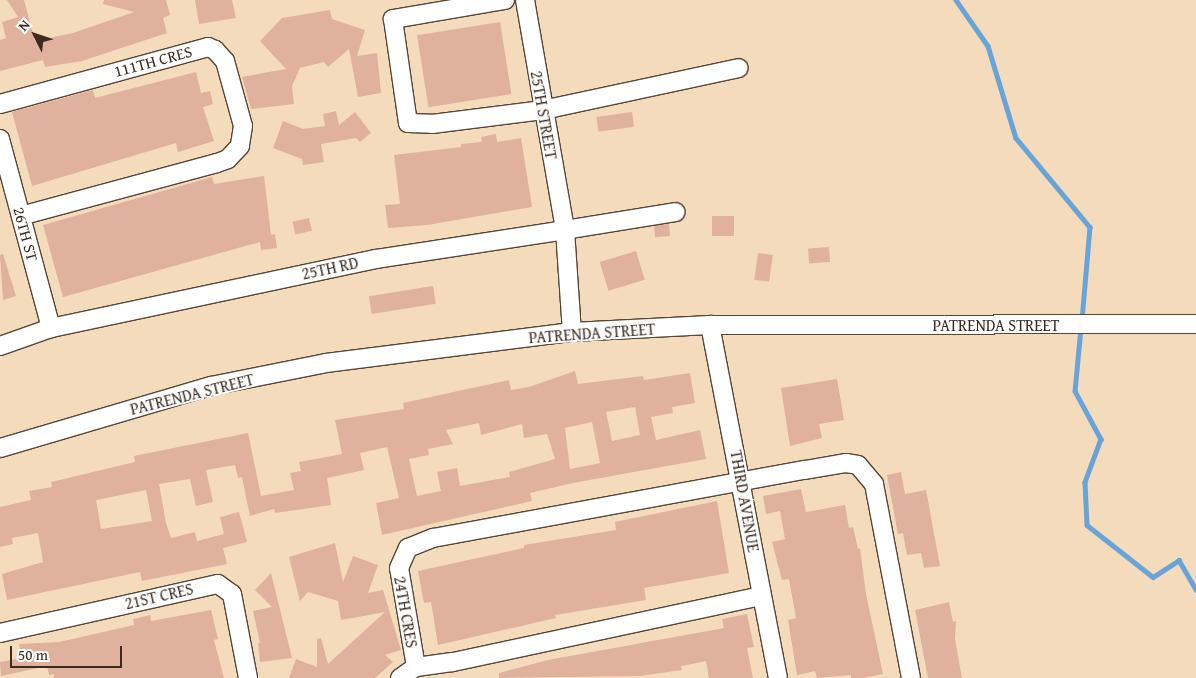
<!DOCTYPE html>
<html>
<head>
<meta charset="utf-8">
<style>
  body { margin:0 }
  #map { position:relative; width:1196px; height:678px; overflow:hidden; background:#f3dbbb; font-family:"Gentium Book Plus",serif }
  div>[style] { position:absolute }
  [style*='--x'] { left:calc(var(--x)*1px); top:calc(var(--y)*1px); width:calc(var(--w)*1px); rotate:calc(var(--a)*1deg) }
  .stream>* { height:4.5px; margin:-2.25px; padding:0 2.25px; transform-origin:2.25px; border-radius:2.25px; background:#69a4d9 }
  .building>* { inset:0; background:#e0b29e; transform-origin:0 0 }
  .roads { filter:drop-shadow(1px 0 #574536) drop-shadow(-1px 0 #574536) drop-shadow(0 1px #574536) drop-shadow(0 -1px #574536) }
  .minor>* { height:18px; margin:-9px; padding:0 9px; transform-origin:9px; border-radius:9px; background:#fff }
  span { translate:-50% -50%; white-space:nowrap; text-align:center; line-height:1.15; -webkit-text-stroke:4px #fff; paint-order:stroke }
  .street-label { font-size:16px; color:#3b2a1e }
  .north { position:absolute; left:10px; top:10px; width:50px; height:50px; -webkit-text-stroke:4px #fff; paint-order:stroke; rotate:311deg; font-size:14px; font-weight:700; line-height:20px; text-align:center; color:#3b2a1e }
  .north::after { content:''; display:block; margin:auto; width:18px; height:22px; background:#3b2a1e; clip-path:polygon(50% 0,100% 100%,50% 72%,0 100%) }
  .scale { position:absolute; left:10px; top:646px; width:112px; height:22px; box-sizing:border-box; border:2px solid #3b2a1e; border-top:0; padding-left:6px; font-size:15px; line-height:18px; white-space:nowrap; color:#3b2a1e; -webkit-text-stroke:4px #fff; paint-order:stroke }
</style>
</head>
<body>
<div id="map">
  <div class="stream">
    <div style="--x:956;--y:0;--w:56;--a:55.2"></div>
    <div style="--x:988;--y:46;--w:96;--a:73.1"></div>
    <div style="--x:1016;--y:138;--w:116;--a:50.3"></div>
    <div style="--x:1090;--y:227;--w:93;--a:94.9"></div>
    <div style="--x:1081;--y:328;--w:63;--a:95.4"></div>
    <div style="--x:1075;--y:391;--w:55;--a:61.6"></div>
    <div style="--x:1101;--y:439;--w:46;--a:110.4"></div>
    <div style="--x:1085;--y:482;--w:43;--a:87.3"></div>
    <div style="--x:1087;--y:525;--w:84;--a:38.2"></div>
    <div style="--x:1153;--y:577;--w:31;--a:-33"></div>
    <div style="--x:1179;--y:560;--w:34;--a:60"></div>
  </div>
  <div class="building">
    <div style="clip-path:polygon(7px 0,24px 0,35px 41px,73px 33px,134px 12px,103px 4px,104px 0,166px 0,170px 15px,163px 18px,167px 33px,82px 61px,45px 67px,43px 60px,0 71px,0 40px,6px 38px,2px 22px,18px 17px)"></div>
    <div style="clip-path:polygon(195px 0,232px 0,236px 18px,199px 24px)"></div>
    <div style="clip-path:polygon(330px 10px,332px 19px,365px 30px,357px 56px,377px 53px,381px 93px,358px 97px,349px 49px,328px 67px,324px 62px,300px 68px,292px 86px,294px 104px,251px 109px,242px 77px,286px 69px,260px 41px,282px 18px)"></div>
    <div style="left:500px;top:22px;width:73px;height:84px;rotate:81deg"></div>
    <div style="clip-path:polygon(196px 72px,201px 93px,210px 91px,213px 104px,203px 107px,214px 141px,178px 152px,176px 143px,32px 186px,12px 112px,93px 90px,95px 98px)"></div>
    <div style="clip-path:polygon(336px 111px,339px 125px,355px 112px,371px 133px,360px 142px,356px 138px,321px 144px,324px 162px,303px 165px,302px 159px,273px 148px,283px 121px,303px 129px,325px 126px,323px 114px)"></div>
    <div style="left:632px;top:112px;width:15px;height:36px;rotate:82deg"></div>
    <div style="clip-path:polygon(496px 134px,497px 142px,521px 138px,532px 207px,427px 225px,388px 228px,385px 205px,400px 204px,394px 155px,461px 147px,461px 144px,482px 142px,481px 137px)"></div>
    <div style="clip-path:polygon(264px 176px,271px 235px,275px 234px,277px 248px,261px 250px,260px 242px,63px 297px,43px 225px,212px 177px,214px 184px)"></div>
    <div style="left:712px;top:216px;width:22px;height:20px"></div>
    <div style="left:309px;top:218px;width:13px;height:17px;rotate:77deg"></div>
    <div style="left:669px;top:224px;width:12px;height:15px;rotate:85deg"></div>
    <div style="left:829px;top:247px;width:15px;height:21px;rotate:86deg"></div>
    <div style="left:636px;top:251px;width:30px;height:38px;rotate:73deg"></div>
    <div style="left:758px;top:253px;width:15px;height:27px;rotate:8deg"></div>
    <div style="clip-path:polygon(3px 254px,16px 296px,3px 300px,0 255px)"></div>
    <div style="left:433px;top:286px;width:18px;height:65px;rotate:81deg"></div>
    <div style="clip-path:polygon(evenodd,575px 371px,578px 384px,643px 376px,644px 380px,690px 373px,695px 403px,672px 407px,673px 413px,651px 417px,656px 440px,700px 430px,706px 459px,573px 483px,530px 493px,532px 501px,382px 535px,376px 503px,399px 498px,387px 447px,360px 453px,364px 470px,327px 478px,331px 505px,275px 513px,274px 509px,250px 516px,242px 477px,238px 478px,235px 465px,206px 470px,213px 502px,196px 506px,190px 479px,159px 484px,166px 523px,171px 538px,195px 532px,197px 541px,224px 534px,220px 517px,239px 512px,247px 542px,223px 548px,227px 564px,142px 581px,140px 572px,7px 600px,2px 574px,43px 562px,38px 533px,12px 538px,13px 544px,0 547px,0 507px,31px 500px,29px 491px,52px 487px,51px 482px,135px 462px,134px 456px,248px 433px,261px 496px,294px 490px,290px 473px,301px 471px,299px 462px,342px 454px,335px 420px,404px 409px,403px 403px,509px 380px,511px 390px,529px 387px,575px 371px,635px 407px,640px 435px,612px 441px,606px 412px,635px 407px,575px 371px,592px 422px,600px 463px,570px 469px,565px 428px,592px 422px,575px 371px,479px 423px,481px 435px,522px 424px,524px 438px,547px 434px,555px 459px,509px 472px,510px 477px,460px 486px,457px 468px,437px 472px,441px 491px,417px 496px,409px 459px,429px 455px,428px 449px,453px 444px,446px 430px,479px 423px,575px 371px,146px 490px,152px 521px,101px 529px,96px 500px,146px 490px)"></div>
    <div style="clip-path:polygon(837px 379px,844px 420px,819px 424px,822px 438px,790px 446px,781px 388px)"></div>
    <div style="clip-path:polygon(901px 472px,905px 494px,926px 490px,940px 566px,924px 568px,921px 553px,907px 555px,903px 533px,898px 534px,887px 475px)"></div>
    <div style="clip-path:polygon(801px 489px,806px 512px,845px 505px,849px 528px,853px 527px,858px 549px,860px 548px,866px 594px,883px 674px,863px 678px,851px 678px,851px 675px,817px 678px,815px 671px,797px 675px,788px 620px,796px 618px,789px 579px,782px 580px,772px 542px,785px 539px,780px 511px,766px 514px,763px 496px)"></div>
    <div style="clip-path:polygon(717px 501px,729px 573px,644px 588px,646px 600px,555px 615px,556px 618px,438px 645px,431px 602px,424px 603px,418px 571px,524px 548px,524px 545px,616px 530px,615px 522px)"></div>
    <div style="clip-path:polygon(335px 543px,343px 582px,353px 556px,378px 565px,368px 593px,383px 590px,401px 650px,385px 655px,393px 662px,375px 678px,289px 678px,296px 659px,317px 667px,317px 639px,321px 638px,328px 664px,385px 612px,341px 620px,338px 601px,308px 592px,300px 601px,289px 557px)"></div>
    <div style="clip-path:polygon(271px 573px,292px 658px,260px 662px,258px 643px,260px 643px,253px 611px,272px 607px,255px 590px)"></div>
    <div style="clip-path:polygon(949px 602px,953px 622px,956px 621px,955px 639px,962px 678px,928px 678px,915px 610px)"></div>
    <div style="clip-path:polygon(211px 610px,218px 639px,214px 640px,224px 678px,54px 678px,54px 674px,49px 675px,47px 666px,1px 676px,0 662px,22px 658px,19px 644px,59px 642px,134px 625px,133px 619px,150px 615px,151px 621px)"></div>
    <div style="clip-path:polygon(747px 614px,754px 647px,747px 648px,753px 678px,709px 678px,706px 661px,681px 666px,682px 670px,640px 676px,499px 678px,499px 673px,548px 660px,724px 628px,722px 619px)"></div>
  </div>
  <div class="roads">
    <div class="minor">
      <div style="--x:505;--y:0;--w:114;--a:170.4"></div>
      <div style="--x:393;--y:19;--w:105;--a:81.8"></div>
      <div style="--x:408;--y:123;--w:24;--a:2"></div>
      <div style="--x:432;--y:124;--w:112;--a:-7.2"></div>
      <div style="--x:543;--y:110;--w:200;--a:-12.1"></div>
      <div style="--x:525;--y:0;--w:233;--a:80.1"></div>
      <div style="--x:565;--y:230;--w:112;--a:-9.2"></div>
      <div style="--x:0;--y:104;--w:216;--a:-15.3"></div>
      <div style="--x:208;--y:47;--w:8;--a:23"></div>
      <div style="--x:215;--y:50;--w:15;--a:48"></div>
      <div style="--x:225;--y:61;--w:67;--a:74.5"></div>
      <div style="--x:243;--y:126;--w:20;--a:99"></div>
      <div style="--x:240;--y:146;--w:18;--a:133"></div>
      <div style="--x:228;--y:159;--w:12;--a:160"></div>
      <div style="--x:217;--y:163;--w:203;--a:164.9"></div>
      <div style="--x:0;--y:139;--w:196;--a:74.9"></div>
      <div style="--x:710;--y:325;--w:359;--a:79.1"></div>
      <div style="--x:0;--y:346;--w:54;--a:-19.4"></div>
      <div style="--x:51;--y:328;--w:332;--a:-12"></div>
      <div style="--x:376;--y:259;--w:191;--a:-8.7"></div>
      <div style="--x:565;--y:230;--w:102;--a:86.1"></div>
      <div style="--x:0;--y:448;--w:220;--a:-16.4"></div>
      <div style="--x:211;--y:386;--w:117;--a:-11.3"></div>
      <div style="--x:326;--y:363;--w:248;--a:-7.2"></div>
      <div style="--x:572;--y:332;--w:138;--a:-2.9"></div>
      <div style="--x:710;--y:325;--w:486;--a:-0.1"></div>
      <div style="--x:761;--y:596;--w:316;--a:167.9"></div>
      <div style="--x:452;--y:662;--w:36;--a:172"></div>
      <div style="--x:416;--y:667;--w:100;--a:-99.7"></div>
      <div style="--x:399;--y:568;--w:22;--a:-66"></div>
      <div style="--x:408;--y:548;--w:27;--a:-22"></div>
      <div style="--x:433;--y:538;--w:378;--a:-10.4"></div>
      <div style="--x:805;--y:470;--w:42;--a:-9.7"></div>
      <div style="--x:846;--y:463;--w:12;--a:9"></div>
      <div style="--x:858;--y:465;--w:25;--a:50"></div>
      <div style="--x:874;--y:484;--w:197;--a:79.2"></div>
      <div style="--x:0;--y:633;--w:223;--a:-12.7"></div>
      <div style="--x:218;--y:584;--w:17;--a:36"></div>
      <div style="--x:232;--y:594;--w:86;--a:79.2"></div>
      <div style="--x:400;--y:678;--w:19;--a:-35"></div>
    </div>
  </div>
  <div class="street-label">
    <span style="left:153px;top:61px;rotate:-15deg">111TH CRES</span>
    <span style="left:544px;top:115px;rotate:80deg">25TH STREET</span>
    <span style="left:26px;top:234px;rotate:75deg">26TH ST</span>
    <span style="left:330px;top:268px;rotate:-12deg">25TH RD</span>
    <span style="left:996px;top:325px">PATRENDA STREET</span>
    <span style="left:592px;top:333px;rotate:-4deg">PATRENDA STREET</span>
    <span style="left:192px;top:394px;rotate:-14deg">PATRENDA STREET</span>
    <span style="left:745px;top:501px;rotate:80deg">THIRD AVENUE</span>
    <span style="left:159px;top:596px;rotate:-13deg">21ST CRES</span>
    <span style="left:406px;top:612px;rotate:80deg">24TH CRES</span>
  </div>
  <div class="north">N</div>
  <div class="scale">50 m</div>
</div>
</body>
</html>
